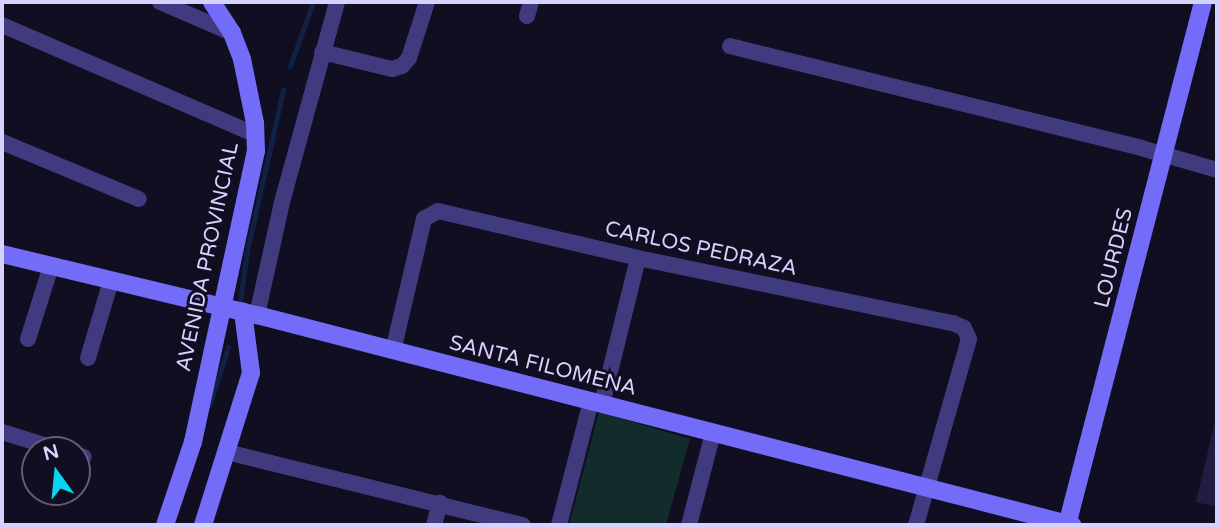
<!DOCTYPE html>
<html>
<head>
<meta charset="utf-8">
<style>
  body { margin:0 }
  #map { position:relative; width:1219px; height:527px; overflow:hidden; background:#120e22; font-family:"Varela Round",sans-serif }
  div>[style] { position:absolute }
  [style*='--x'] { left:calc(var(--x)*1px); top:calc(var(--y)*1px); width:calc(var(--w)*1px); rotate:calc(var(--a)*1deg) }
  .green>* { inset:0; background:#122b2b }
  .stream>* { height:5px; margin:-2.5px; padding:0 2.5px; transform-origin:2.5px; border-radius:2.5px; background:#0f2245 }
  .building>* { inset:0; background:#241b42 }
  .street>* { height:16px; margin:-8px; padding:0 8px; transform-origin:8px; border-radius:8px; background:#403b7f }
  .secondary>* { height:18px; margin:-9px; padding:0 9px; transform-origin:9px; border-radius:9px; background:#736cf9 }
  span { translate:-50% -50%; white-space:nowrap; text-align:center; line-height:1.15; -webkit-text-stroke:6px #120e22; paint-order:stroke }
  .street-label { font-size:21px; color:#d7d1fd }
  .frame { position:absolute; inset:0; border:4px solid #d7d1fd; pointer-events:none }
  .north { position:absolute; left:21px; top:436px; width:70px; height:70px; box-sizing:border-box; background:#120e22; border:2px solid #615c7a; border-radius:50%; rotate:345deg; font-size:19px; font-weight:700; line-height:28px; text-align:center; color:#d7d1fd }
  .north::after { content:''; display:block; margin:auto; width:24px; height:32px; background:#09d3f1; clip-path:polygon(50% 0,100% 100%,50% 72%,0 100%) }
</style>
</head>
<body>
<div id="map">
  <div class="green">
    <div style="clip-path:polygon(599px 412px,690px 439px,666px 525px,569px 525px)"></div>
  </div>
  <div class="stream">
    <div style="--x:290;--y:66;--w:68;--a:-70.2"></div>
    <div style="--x:240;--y:301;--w:50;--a:-82"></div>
    <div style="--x:247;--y:251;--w:165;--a:-77.4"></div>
    <div style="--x:209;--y:406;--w:62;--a:-72.1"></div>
  </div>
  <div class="building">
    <div style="clip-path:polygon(1216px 417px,1217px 417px,1217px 507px,1196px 502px)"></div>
  </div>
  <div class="street">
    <div style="--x:160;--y:2;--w:78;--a:23.3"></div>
    <div style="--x:527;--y:16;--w:15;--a:-74"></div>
    <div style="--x:2;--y:25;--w:277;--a:23.4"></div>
    <div style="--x:730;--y:46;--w:423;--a:13.9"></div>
    <div style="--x:1141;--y:148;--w:79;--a:16.1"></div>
    <div style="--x:322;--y:52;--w:72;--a:13.7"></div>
    <div style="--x:392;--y:69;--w:10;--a:-17"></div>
    <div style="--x:402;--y:66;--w:11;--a:-49"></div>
    <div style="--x:409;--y:58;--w:59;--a:-72.2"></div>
    <div style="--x:2;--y:142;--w:148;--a:22.6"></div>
    <div style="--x:257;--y:315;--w:116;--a:-77.5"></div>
    <div style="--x:282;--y:202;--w:207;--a:-74.6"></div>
    <div style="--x:28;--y:339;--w:77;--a:-72.5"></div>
    <div style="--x:393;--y:351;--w:136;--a:-76.8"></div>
    <div style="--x:424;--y:219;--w:16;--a:-30"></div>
    <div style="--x:438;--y:211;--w:205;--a:13.2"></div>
    <div style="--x:638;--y:258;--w:322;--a:11.7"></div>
    <div style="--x:953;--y:323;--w:12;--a:24"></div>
    <div style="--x:964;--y:328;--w:12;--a:66"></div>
    <div style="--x:969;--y:339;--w:193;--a:105.9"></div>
    <div style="--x:88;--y:358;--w:80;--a:-73.4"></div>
    <div style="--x:602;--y:404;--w:150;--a:-76.1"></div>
    <div style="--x:2;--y:432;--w:61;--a:17.2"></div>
    <div style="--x:227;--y:452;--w:305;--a:13.9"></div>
    <div style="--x:77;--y:455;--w:7;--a:16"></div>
    <div style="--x:434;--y:525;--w:23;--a:-75"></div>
    <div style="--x:559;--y:525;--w:128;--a:-75.5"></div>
    <div style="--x:689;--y:525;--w:95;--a:-75.4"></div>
  </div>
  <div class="secondary">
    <div style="--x:2;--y:254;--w:262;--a:13.5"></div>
    <div style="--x:257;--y:315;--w:842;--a:14.45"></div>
    <div style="--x:165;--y:525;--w:88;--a:-71.4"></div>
    <div style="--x:193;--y:442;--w:298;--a:-77.8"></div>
    <div style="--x:256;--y:151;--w:28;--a:-92"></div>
    <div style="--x:255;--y:123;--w:65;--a:-101.5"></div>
    <div style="--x:242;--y:59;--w:28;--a:-111"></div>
    <div style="--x:232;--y:33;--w:37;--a:-123"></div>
    <div style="--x:203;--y:525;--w:159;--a:-72.5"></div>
    <div style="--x:251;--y:373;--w:62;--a:-97.5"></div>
    <div style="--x:1067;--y:525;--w:540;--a:-75.42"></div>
  </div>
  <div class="street-label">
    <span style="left:701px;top:249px;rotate:12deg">CARLOS PEDRAZA</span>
    <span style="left:208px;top:257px;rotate:-78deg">AVENIDA PROVINCIAL</span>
    <span style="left:1114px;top:258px;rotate:-76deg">LOURDES</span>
    <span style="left:543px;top:366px;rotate:14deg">SANTA FILOMENA</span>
  </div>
  <div class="frame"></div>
  <div class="north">N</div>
</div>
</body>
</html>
